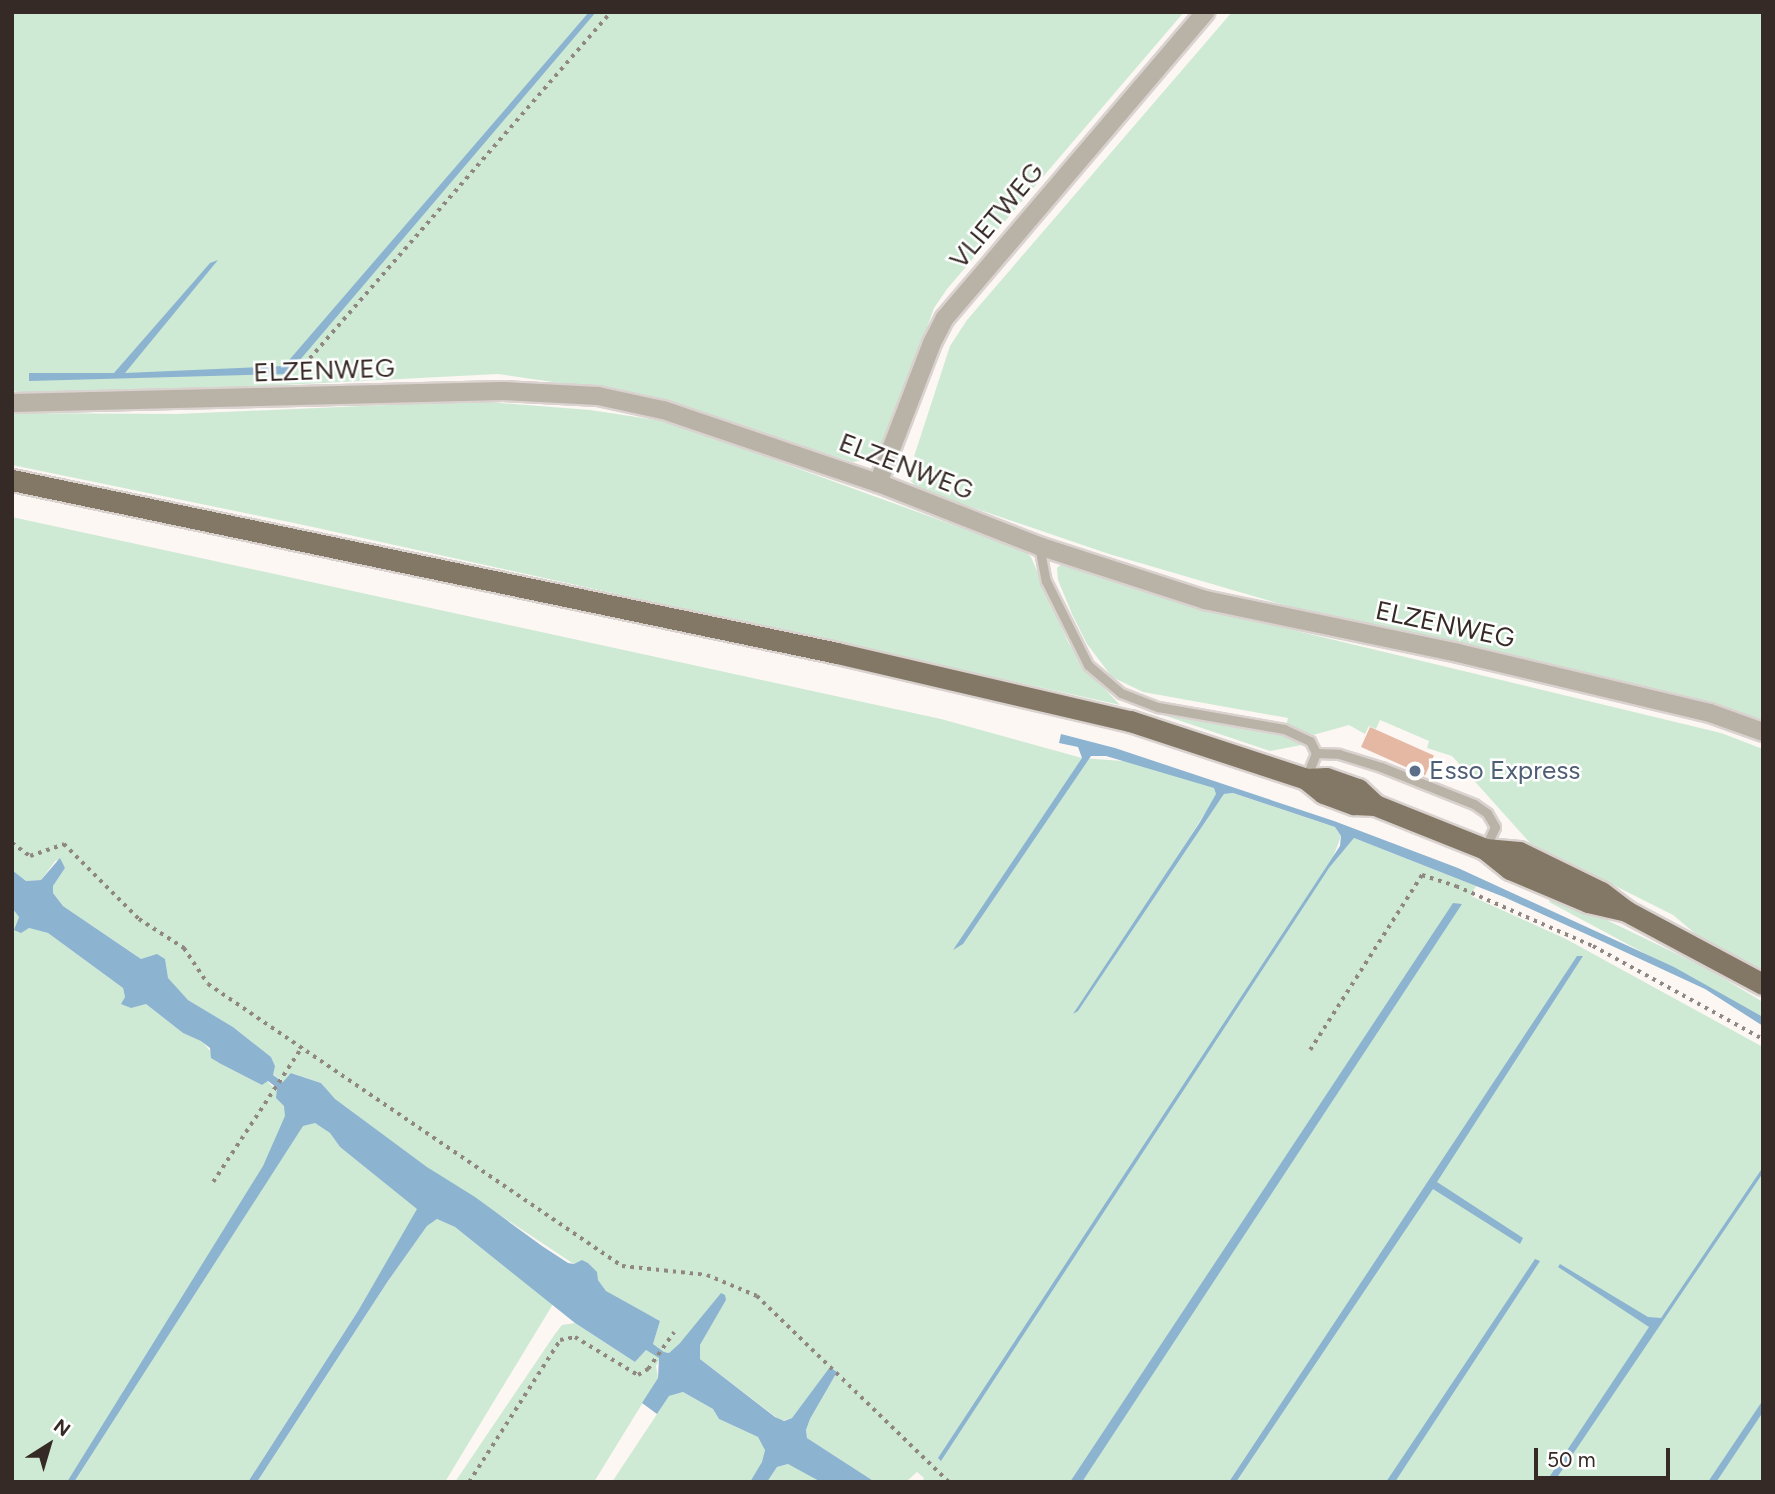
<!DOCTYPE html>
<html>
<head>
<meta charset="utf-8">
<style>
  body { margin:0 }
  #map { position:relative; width:1775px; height:1494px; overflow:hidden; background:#fdf7f4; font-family:Figtree,sans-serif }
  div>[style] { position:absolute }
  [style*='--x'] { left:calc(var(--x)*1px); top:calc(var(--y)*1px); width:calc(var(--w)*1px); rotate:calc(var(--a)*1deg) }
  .green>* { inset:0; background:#ceead4 }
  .water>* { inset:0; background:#8cb4d0 }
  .building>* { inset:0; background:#e5b8a4; transform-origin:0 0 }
  .path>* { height:3.5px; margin-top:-1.75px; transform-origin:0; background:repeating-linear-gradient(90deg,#908783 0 3.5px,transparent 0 8.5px) }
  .roads { filter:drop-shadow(2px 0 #d9d2cf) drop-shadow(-2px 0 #d9d2cf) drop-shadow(0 2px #d9d2cf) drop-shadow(0 -2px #d9d2cf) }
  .service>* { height:9px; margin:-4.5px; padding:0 4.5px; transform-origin:4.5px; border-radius:4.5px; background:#b8b2a7 }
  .minor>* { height:18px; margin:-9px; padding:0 9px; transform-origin:9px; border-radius:9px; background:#b8b2a7 }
  .primary>* { height:21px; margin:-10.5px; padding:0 10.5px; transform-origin:10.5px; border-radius:10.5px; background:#837865 }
  .dots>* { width:19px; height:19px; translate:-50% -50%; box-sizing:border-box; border:4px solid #fff; border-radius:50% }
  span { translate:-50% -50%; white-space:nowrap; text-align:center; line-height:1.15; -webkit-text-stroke:5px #fff; paint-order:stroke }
  .street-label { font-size:26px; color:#352a25 }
  .service-label { font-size:26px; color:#4e5e75 }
  .left { translate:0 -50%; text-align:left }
  .frame { position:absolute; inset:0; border:14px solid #352a25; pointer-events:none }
  .north { position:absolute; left:14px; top:1410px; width:70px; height:70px; -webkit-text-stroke:5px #fff; paint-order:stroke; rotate:37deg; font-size:19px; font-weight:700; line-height:28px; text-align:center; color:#352a25 }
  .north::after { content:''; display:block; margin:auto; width:24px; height:32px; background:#352a25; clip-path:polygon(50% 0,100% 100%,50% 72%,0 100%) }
  .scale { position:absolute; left:1534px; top:1448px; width:136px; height:32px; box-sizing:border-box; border:4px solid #352a25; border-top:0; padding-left:9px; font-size:21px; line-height:24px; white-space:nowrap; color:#352a25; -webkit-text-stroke:5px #fff; paint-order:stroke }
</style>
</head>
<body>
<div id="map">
  <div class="green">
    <div style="clip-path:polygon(12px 12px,1184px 12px,947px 289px,934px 308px,885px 447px,876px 457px,853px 462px,636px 394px,498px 374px,66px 396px,12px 391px)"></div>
    <div style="clip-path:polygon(1232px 12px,1763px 12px,1763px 721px,1713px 703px,1640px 685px,1458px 648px,1301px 610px,1109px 554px,921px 490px,907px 478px,950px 346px,967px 320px)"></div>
    <div style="clip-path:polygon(477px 401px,590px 410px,670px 422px,1025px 551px,1031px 557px,1068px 642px,1085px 668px,1120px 705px,313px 527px,12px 465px,12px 413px,177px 414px)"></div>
    <div style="clip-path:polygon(12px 517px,941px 719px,1082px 758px,1136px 762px,1221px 788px,1104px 972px,1224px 794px,1233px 793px,1335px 827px,1341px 836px,1329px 868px,1354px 838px,1476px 886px,1471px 896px,1566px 939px,1763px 1047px,1763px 1482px,922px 1482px,924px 1478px,917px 1472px,906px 1482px,875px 1482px,807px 1438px,806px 1430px,810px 1419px,837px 1372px,831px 1367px,792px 1418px,781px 1421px,700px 1359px,700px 1345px,726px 1300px,680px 1343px,669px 1353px,664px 1352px,653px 1344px,660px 1321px,657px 1319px,621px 1302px,606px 1291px,598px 1280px,427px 1167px,334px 1099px,321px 1083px,292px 1073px,284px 1082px,272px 1074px,275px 1066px,271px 1057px,233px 1027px,188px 1000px,149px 959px,141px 959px,63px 906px,53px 893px,53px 886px,65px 868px,56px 860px,41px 880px,26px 881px,12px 870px)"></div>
    <div style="clip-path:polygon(1063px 563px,1214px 611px,1721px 733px,1763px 749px,1763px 974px,1710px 946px,1673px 915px,1530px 843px,1452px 756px,1427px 748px,1429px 741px,1380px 720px,1376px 729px,1369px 726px,1365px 734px,1349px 725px,1313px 735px,1286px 726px,1288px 718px,1143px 692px,1112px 677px,1087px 644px,1072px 614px,1058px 580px,1057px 568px)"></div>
    <div style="clip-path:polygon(1163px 715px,1284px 736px,1302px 745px,1270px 751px)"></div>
    <div style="clip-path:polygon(1553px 894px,1706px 968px,1763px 1002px,1763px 1017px,1549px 902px)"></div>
    <div style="clip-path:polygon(12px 908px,19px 917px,14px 930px,29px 928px,48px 933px,123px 988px,125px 997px,122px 1004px,146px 1004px,183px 1033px,201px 1040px,221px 1064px,262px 1085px,267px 1081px,309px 1123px,315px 1123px,330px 1133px,340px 1147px,418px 1209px,358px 1311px,248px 1482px,12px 1482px)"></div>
    <div style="clip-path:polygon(437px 1219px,455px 1227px,553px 1304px,445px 1482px,257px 1482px,388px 1281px,427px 1226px)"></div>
    <div style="clip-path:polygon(575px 1323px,635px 1362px,646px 1350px,660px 1358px,656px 1366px,658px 1378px,594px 1482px,455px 1482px,555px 1334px,562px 1325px)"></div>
    <div style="clip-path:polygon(683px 1392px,713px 1409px,719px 1419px,758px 1437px,765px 1449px,763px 1462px,750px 1482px,612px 1482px,669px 1396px)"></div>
    <div style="clip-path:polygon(788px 1464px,800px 1469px,821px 1482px,767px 1482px,777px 1467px)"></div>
  </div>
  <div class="water">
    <div style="clip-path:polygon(589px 12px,596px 12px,288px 374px,29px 381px,29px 373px,114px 373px,210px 263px,218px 260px,125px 373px,284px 366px)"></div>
    <div style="clip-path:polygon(1061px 734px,1115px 748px,1334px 821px,1458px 868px,1674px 967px,1763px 1017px,1763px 1026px,1705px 989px,1597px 939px,1504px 897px,1354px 838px,1329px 868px,941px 1461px,938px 1458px,1340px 846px,1341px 836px,1335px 827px,1233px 793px,1224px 794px,1078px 1011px,1073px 1014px,1200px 822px,1216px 794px,1214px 788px,1106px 756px,1091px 756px,963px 944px,953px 950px,1082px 758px,1078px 747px,1059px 743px)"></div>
    <div style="clip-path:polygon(60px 858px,65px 868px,53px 886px,53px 893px,63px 906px,141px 959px,157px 954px,165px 959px,168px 978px,188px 1000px,233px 1027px,271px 1057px,275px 1066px,273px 1075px,283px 1082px,291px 1073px,321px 1083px,335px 1099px,427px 1167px,475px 1197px,542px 1246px,568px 1263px,574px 1264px,582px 1260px,588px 1263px,597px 1272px,598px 1280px,606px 1291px,660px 1321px,653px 1344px,664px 1352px,669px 1353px,680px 1343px,721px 1293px,725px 1295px,726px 1300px,700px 1345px,700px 1359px,775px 1417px,784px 1421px,792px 1418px,830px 1367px,837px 1372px,810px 1419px,806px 1430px,807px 1438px,875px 1482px,821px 1482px,788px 1464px,777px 1467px,767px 1482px,750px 1482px,762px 1462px,765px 1450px,758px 1437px,719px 1419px,713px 1409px,683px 1392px,669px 1396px,657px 1414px,642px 1403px,658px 1378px,659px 1358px,646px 1350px,635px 1362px,575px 1323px,455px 1227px,437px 1219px,427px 1226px,388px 1281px,257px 1482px,248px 1482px,358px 1311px,417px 1209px,340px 1147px,330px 1133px,315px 1123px,303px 1126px,74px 1482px,67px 1482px,263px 1166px,285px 1116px,284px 1106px,276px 1098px,277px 1088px,268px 1081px,262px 1085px,221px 1064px,211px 1058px,210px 1048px,201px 1041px,183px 1033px,146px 1004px,131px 1008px,121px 1004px,125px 997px,123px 988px,48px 933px,29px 928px,21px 933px,14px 930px,19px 917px,12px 908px,12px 870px,26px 881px,41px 880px)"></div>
    <div style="clip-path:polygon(1453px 903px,1462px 904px,1082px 1482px,1070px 1482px)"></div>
    <div style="clip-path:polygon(1577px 956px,1583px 956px,1437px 1182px,1523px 1238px,1520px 1244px,1433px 1189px,1236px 1482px,1229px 1482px)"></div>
    <div style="clip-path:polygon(1763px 1167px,1763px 1173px,1554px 1482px,1546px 1482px,1649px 1327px,1558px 1267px,1560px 1264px,1648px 1317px,1661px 1318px)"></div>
    <div style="clip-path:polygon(1535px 1259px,1540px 1261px,1395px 1482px,1386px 1482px)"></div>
    <div style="clip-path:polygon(1763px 1400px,1763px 1412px,1717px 1481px,1708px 1482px)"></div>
  </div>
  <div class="building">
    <div style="left:1370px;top:727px;width:70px;height:22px;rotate:24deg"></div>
  </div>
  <div class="path">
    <div style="--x:302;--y:378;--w:13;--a:-81"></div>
    <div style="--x:304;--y:365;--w:468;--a:-49"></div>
    <div style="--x:12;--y:843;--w:22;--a:36"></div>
    <div style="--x:30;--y:856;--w:36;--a:-19"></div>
    <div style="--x:64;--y:844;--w:106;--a:45"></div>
    <div style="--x:139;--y:919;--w:54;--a:32.8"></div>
    <div style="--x:184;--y:948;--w:43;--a:56.3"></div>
    <div style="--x:208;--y:984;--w:501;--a:34.26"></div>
    <div style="--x:622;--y:1266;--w:85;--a:6"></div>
    <div style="--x:707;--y:1275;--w:54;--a:22.8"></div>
    <div style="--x:757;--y:1296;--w:267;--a:44.1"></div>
    <div style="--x:1310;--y:1050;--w:208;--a:-57.4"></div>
    <div style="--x:1422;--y:875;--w:36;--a:18"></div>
    <div style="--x:1456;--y:886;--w:150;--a:23.7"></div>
    <div style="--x:1593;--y:946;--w:194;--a:28.7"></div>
    <div style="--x:213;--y:1182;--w:162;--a:-56.6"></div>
    <div style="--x:469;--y:1482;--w:169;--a:-57.3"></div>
    <div style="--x:560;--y:1340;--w:15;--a:-11"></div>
    <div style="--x:575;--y:1337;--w:74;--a:31.1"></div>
    <div style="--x:638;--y:1375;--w:12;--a:-31"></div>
    <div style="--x:648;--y:1369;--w:45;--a:-54.9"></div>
  </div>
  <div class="roads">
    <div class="service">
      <div style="--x:1039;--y:546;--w:36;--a:79"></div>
      <div style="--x:1046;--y:581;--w:94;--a:63.4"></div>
      <div style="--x:1088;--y:665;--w:43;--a:40.3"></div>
      <div style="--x:1121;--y:693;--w:40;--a:21"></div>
      <div style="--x:1158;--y:707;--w:128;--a:9.9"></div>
      <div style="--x:1284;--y:729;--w:29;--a:25"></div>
      <div style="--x:1310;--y:741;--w:13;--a:63"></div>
      <div style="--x:1306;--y:778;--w:27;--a:-68"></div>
      <div style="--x:1316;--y:753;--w:23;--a:2"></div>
      <div style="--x:1339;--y:754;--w:44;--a:17.2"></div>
      <div style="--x:1381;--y:767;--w:100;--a:21.7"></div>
      <div style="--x:1474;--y:804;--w:16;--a:35"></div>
      <div style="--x:1487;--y:813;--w:16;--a:60"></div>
      <div style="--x:1495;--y:827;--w:23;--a:115"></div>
    </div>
    <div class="minor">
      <div style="--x:12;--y:403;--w:491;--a:-1.4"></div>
      <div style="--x:503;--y:391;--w:95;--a:3"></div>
      <div style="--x:598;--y:396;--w:66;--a:12.2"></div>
      <div style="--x:663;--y:410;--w:227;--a:18.8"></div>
      <div style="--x:878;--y:483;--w:173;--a:21.4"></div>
      <div style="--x:1039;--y:546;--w:175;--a:18"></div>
      <div style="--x:1205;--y:600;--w:258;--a:11.8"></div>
      <div style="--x:1458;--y:653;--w:259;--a:13.4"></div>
      <div style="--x:1710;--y:713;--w:56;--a:19.7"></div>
      <div style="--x:878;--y:483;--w:150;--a:-68.9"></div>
      <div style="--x:932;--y:343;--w:28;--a:-63"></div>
      <div style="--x:945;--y:318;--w:402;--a:-49.6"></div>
    </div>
    <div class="primary">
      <div style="--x:12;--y:480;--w:843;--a:11.84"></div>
      <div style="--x:837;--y:653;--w:301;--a:13.1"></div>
      <div style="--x:1130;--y:721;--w:185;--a:18.2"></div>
      <div style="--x:1306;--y:779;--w:22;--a:39"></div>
      <div style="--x:1323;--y:793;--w:33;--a:20"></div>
      <div style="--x:1354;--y:804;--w:21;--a:3"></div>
      <div style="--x:1375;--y:805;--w:118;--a:21.8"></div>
      <div style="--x:1485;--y:849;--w:32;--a:39"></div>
      <div style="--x:1510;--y:869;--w:85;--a:22.9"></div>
      <div style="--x:1588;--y:902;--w:39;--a:13"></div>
      <div style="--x:1306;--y:779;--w:20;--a:-3"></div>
      <div style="--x:1326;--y:778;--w:34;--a:19"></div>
      <div style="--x:1358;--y:789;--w:23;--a:43"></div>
      <div style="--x:1485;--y:849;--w:34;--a:5"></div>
      <div style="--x:1519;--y:852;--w:91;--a:26"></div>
      <div style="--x:1601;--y:892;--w:31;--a:37"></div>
      <div style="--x:1626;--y:911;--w:155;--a:28.1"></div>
    </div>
  </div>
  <div class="dots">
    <div style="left:1415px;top:771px;background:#5c6f8a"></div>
  </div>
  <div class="street-label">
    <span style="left:997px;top:216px;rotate:-50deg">VLIETWEG</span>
    <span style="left:324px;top:371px;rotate:-2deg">ELZENWEG</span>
    <span style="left:906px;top:467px;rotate:21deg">ELZENWEG</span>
    <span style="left:1445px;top:625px;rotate:12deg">ELZENWEG</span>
  </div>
  <div class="service-label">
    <span class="left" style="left:1429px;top:771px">Esso Express</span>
  </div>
  <div class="frame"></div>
  <div class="north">N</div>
  <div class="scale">50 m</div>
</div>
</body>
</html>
